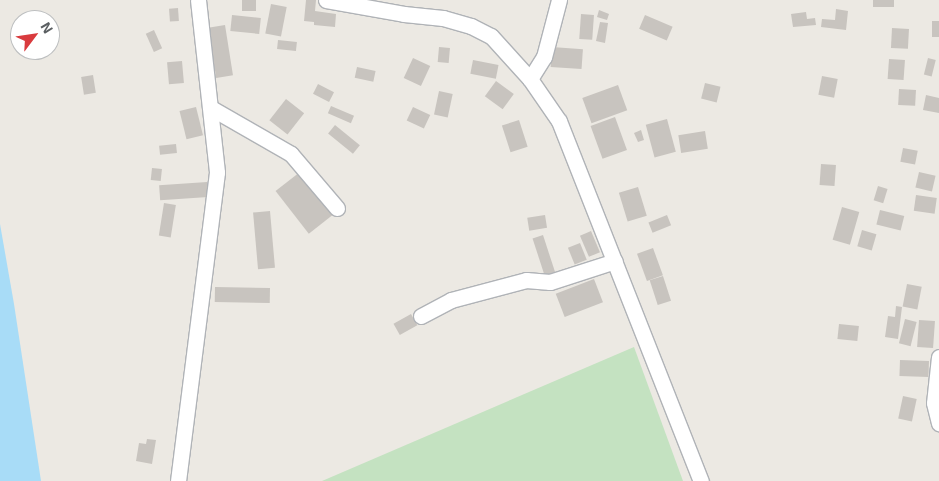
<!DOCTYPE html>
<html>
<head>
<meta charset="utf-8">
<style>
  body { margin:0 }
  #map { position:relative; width:939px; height:481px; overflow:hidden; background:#ece9e3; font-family:"Exo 2",sans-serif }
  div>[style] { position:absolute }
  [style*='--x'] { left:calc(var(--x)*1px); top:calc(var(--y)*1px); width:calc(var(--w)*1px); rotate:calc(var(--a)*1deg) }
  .green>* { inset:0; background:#c4e2c1 }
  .water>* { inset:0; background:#a8dcf7 }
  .building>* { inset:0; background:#c8c4bf; transform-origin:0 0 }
  .roads { filter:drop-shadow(1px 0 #b0b3b7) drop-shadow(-1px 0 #b0b3b7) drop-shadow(0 1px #b0b3b7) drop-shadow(0 -1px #b0b3b7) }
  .minor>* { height:15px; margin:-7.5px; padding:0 7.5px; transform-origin:7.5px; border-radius:7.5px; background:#fff }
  span { translate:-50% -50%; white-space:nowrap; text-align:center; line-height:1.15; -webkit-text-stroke:4px #fff; paint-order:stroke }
  .north { position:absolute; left:10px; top:10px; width:50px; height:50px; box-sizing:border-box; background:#fff; border:1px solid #bdbfc0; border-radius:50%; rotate:59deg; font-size:14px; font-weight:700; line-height:20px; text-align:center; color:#5b5f62 }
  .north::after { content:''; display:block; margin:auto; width:18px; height:22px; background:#d93b3e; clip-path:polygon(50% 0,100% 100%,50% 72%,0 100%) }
</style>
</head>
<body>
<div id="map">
  <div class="green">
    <div style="clip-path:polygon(634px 347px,683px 481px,322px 481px)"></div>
  </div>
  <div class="water">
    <div style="clip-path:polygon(0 224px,14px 304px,41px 481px,0 481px)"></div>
  </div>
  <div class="building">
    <div style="left:242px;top:0;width:14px;height:11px"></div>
    <div style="clip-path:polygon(306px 0,316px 0,315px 11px,336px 14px,335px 27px,314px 25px,314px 22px,304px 21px)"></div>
    <div style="left:873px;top:0;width:21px;height:7px"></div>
    <div style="left:271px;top:4px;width:16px;height:30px;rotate:11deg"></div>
    <div style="left:178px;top:8px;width:13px;height:9px;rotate:86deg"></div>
    <div style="clip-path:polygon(836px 9px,848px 11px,846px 30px,821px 27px,822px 19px,835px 20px)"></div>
    <div style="clip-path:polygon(599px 10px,609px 14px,607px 20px,597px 17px)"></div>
    <div style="clip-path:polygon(806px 12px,807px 19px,815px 18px,816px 25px,793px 27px,791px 14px)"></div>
    <div style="left:581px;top:14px;width:13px;height:25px;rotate:4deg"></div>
    <div style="left:232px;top:15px;width:29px;height:16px;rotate:6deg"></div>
    <div style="left:645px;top:15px;width:30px;height:15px;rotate:23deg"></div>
    <div style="left:932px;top:21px;width:7px;height:16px"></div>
    <div style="clip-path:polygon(600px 22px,608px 23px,605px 43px,596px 41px)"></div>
    <div style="left:225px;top:25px;width:51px;height:17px;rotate:81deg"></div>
    <div style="left:892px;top:28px;width:17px;height:20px;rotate:3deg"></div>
    <div style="left:154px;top:30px;width:20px;height:9px;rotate:66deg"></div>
    <div style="left:278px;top:40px;width:19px;height:9px;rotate:6deg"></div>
    <div style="left:439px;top:47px;width:11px;height:15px;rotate:5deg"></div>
    <div style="left:552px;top:47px;width:31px;height:20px;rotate:4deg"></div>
    <div style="left:413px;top:58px;width:19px;height:22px;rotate:25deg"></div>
    <div style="left:928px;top:58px;width:8px;height:17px;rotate:14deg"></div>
    <div style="left:889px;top:59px;width:16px;height:20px;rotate:4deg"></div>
    <div style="left:473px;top:60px;width:26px;height:14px;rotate:11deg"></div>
    <div style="left:182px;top:61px;width:22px;height:15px;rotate:85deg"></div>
    <div style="left:357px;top:67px;width:19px;height:11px;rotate:12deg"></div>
    <div style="left:93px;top:75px;width:18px;height:12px;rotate:81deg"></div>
    <div style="left:822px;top:76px;width:16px;height:19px;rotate:11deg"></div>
    <div style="left:496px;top:81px;width:22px;height:19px;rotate:36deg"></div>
    <div style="left:705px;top:83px;width:16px;height:16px;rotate:14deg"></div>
    <div style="left:318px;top:84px;width:18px;height:11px;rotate:27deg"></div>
    <div style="left:618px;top:85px;width:27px;height:38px;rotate:70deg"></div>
    <div style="left:899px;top:89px;width:17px;height:16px;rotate:3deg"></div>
    <div style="left:439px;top:91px;width:14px;height:24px;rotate:12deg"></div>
    <div style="clip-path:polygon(926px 95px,939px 98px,939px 113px,923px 110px)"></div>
    <div style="left:286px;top:99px;width:23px;height:27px;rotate:38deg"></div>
    <div style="left:331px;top:106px;width:25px;height:8px;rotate:23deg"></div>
    <div style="left:196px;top:107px;width:29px;height:17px;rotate:76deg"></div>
    <div style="left:413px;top:107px;width:19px;height:15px;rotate:25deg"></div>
    <div style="left:615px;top:117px;width:35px;height:26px;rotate:70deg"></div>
    <div style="left:667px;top:119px;width:34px;height:22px;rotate:75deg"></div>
    <div style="left:519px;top:120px;width:28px;height:18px;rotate:72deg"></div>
    <div style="left:335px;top:125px;width:32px;height:11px;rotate:39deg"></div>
    <div style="clip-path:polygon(641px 130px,644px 140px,638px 142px,634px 133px)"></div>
    <div style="left:705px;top:131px;width:18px;height:27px;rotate:81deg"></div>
    <div style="left:176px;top:144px;width:9px;height:17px;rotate:84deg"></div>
    <div style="left:903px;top:148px;width:15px;height:14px;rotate:11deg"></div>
    <div style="left:821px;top:164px;width:15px;height:21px;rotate:4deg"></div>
    <div style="left:152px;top:168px;width:10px;height:12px;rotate:6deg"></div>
    <div style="left:300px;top:172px;width:54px;height:31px;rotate:52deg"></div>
    <div style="left:919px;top:172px;width:17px;height:16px;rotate:13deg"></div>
    <div style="left:207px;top:182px;width:15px;height:48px;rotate:86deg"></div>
    <div style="left:878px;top:186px;width:10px;height:15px;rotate:17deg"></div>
    <div style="left:638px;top:187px;width:30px;height:20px;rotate:73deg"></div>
    <div style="left:916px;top:195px;width:21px;height:16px;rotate:8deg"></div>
    <div style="left:164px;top:203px;width:12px;height:33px;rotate:9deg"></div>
    <div style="left:842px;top:207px;width:18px;height:34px;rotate:16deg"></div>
    <div style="left:880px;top:210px;width:25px;height:15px;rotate:14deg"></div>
    <div style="left:270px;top:211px;width:57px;height:17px;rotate:85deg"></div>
    <div style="left:545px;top:215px;width:13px;height:18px;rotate:81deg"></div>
    <div style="left:667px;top:215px;width:11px;height:20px;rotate:68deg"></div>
    <div style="left:862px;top:230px;width:15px;height:17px;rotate:16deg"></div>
    <div style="left:591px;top:231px;width:23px;height:12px;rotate:67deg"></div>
    <div style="left:543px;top:235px;width:39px;height:11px;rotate:72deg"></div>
    <div style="left:580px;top:243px;width:18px;height:13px;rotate:68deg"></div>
    <div style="left:653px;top:248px;width:29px;height:17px;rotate:70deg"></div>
    <div style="left:663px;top:276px;width:26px;height:14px;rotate:72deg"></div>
    <div style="left:594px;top:279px;width:25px;height:41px;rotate:69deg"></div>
    <div style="left:907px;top:284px;width:15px;height:23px;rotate:11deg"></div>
    <div style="left:215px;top:287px;width:55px;height:15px;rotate:1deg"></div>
    <div style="clip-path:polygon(896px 306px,902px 307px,898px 339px,885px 337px,888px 316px,895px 317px)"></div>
    <div style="left:411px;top:314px;width:13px;height:20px;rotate:61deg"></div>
    <div style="left:905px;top:319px;width:12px;height:25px;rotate:14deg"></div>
    <div style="left:919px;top:320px;width:16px;height:27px;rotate:4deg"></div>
    <div style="left:839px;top:324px;width:20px;height:15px;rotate:6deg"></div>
    <div style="left:900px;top:360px;width:29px;height:16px;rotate:2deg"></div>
    <div style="left:903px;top:396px;width:14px;height:23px;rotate:12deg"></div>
    <div style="clip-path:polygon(147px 439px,156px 440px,152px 464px,136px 461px,139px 443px,146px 444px)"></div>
  </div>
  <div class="roads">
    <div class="minor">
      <div style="--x:326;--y:0;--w:79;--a:10.2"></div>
      <div style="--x:404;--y:14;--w:39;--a:6"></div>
      <div style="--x:443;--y:18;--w:29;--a:16"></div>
      <div style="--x:471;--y:26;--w:22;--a:27"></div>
      <div style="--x:491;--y:36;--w:58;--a:47.8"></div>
      <div style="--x:530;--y:79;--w:51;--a:55.4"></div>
      <div style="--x:559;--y:121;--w:387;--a:68.5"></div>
      <div style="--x:530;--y:79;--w:26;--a:-58"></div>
      <div style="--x:544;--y:57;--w:59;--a:-75.3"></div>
      <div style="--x:211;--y:108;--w:92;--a:29.9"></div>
      <div style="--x:291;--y:154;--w:71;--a:49.6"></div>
      <div style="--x:421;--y:316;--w:34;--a:-28"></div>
      <div style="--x:451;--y:300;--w:78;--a:-14.9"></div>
      <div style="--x:526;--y:280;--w:24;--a:5"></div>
      <div style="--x:550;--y:282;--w:68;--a:-17.9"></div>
      <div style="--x:939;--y:357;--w:46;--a:96.2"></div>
      <div style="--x:934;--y:403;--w:21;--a:76"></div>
      <div style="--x:178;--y:481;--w:311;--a:-82.8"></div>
      <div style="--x:217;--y:172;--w:173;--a:-96.3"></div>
    </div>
  </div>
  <div class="north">N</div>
</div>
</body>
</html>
